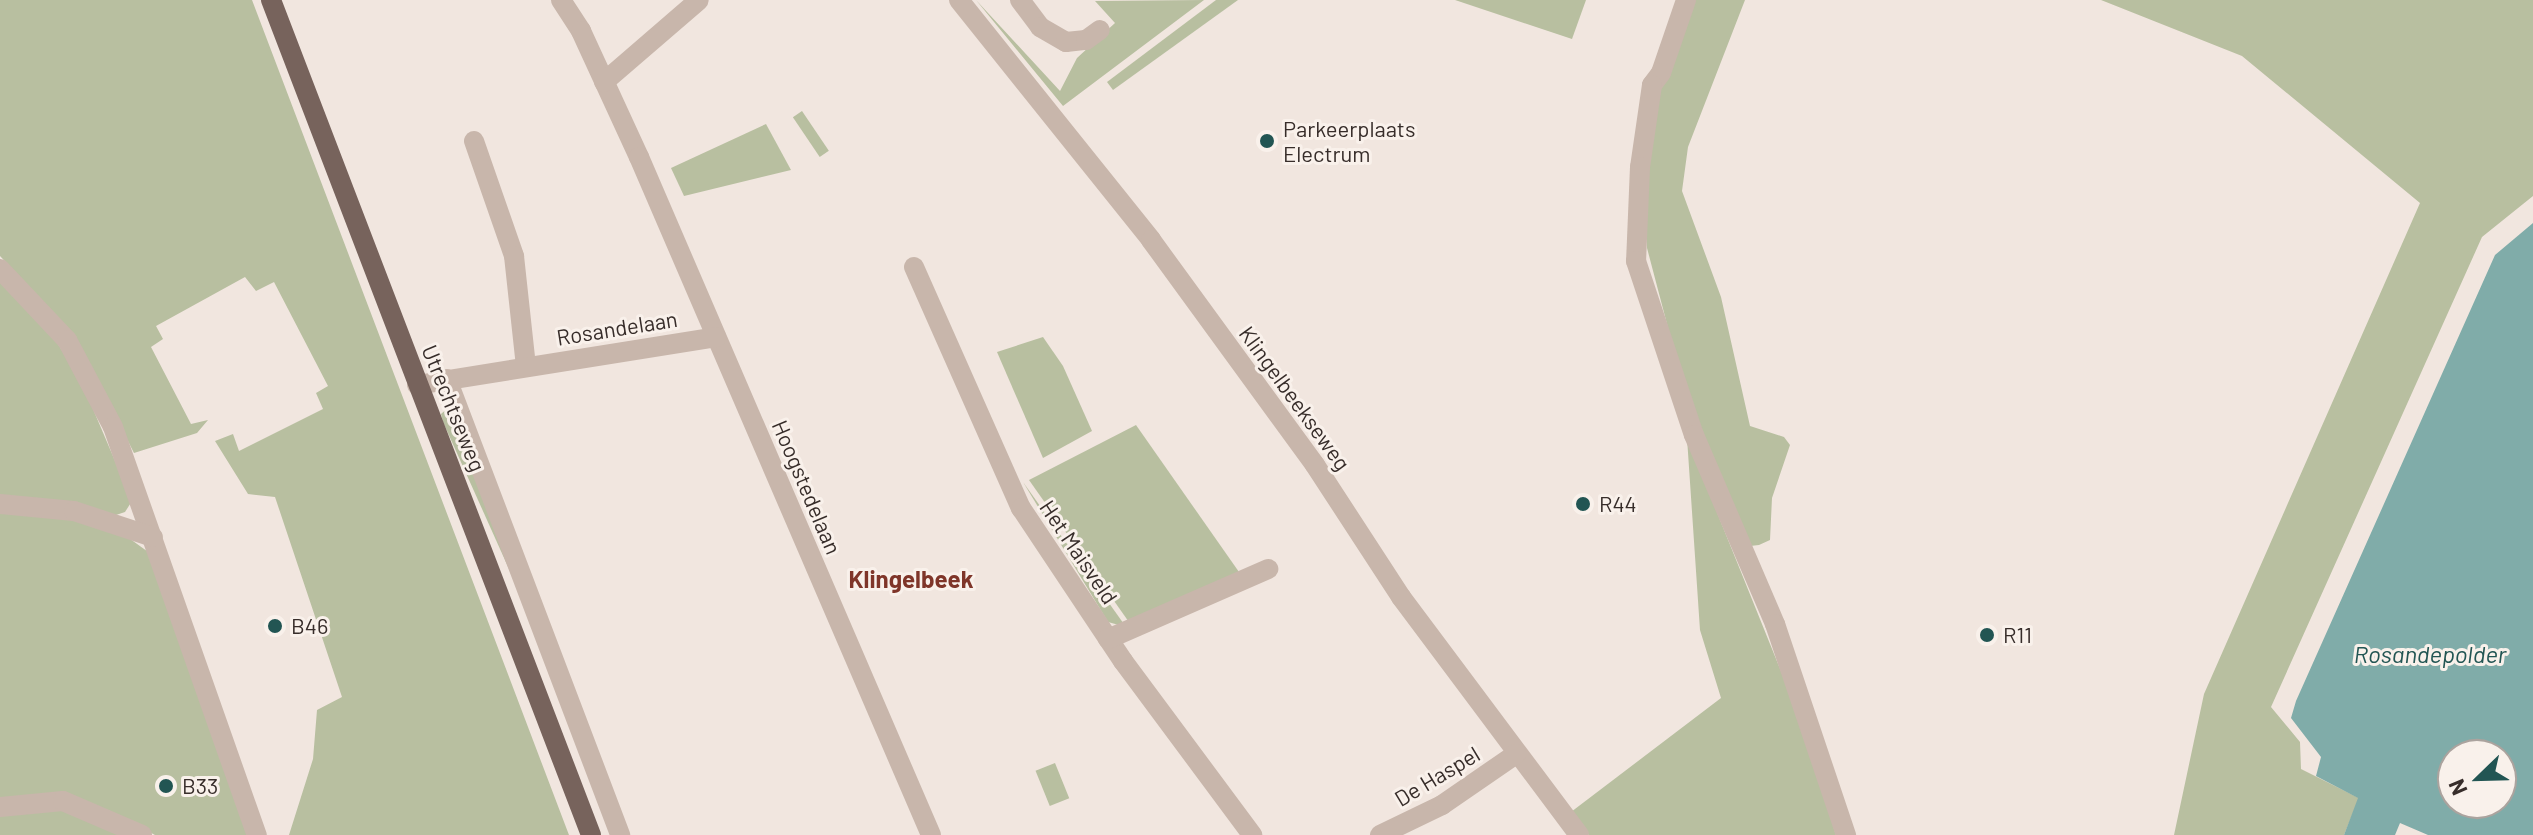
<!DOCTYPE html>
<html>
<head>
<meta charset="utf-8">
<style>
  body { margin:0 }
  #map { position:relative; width:2533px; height:835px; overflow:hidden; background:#f1e6df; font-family:Barlow,sans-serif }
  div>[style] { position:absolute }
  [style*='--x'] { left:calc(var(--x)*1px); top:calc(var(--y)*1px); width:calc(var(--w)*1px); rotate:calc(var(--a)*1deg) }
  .green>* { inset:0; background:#b8bfa0; transform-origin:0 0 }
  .water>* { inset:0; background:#80aca9 }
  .minor>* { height:20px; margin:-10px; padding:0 10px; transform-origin:10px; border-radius:10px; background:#c8b6ab }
  .major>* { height:20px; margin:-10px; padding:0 10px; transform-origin:10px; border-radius:10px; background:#77635c }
  .dots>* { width:22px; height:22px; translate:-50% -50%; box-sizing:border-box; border:4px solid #f9f1eb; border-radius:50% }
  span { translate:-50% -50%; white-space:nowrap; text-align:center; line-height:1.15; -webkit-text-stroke:6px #f9f1eb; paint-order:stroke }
  .poi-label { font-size:22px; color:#372d2a }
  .left { translate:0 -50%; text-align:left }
  .street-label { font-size:22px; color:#372d2a }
  .neighbourhood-label { font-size:24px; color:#7f3529; font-weight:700 }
  .water-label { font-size:24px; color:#225553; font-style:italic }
  .north { position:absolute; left:2437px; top:739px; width:80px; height:80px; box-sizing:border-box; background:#f9f1eb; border:2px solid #aba39e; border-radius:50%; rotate:247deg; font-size:22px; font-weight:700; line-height:32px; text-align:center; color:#372d2a }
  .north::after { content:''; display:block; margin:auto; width:28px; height:36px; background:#225553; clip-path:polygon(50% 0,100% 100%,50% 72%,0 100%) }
</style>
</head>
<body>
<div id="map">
  <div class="green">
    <div style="clip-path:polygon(0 0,252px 0,569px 835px,289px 835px,313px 759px,317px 710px,342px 697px,275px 497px,248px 494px,215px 441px,233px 434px,239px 451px,323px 409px,316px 393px,328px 386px,274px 282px,256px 291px,245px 277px,156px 326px,163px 339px,151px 347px,191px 424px,208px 420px,197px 433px,134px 453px,74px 335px,0 256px)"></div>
    <div style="clip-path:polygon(976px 0,1060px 91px,1077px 58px,1115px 23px,1095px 1px,1204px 0,1063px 106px)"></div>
    <div style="clip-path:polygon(1216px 0,1238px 0,1113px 90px,1107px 82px)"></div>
    <div style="clip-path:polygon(1455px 0,1586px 0,1572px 39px)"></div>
    <div style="clip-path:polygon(1691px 0,1745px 0,1688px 147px,1682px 191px,1721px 297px,1750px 426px,1784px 437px,1790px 445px,1772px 498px,1770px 540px,1759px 545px,1750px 546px,1687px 400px,1647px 248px,1645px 186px,1654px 105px)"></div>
    <div style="clip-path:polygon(2101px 0,2533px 0,2533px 196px,2482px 237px,2271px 707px,2300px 742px,2301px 769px,2359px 798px,2344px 835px,2174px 835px,2204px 694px,2420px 203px,2242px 56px)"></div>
    <div style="left:802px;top:111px;width:48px;height:11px;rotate:56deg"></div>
    <div style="clip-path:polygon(766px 124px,791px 170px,684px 196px,671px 168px)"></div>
    <div style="clip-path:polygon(0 280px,58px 344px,82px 383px,132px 501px,125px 512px,113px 516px,0 498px)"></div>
    <div style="clip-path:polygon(1043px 337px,1063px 366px,1092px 431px,1043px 458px,997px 352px)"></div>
    <div style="clip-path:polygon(449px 407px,522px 598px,443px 422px,441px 414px)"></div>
    <div style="clip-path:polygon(1136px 425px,1239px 572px,1131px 625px,1029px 480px)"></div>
    <div style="clip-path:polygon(1687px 438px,1797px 711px,1836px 835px,1589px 835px,1571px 812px,1721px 698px,1700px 630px)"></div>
    <div style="clip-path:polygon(1023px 482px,1126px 627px,1108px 622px)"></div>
    <div style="clip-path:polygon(0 511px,51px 513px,126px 536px,151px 554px,249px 835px,155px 835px,108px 810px,0 801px)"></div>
    <div style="left:1055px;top:763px;width:38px;height:21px;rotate:68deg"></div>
    <div style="clip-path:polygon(53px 807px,131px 835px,0 835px,0 813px)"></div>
  </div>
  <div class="water">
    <div style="clip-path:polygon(evenodd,2533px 223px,2533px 835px,2428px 835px,2400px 823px,2395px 835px,2344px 835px,2358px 798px,2316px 776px,2321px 757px,2291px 718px,2296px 701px,2495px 255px,2533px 223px,2453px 755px,2501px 755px,2501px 803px,2453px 803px,2453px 755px)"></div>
  </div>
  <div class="minor">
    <div style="--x:561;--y:0;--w:37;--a:57"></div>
    <div style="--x:581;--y:31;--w:139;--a:65.3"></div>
    <div style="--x:639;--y:157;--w:738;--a:66.7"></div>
    <div style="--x:959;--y:0;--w:307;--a:51.3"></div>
    <div style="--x:1151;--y:240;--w:278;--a:53.9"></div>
    <div style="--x:1315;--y:465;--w:158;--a:56.9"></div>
    <div style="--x:1401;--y:597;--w:297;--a:53.2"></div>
    <div style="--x:1020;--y:0;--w:34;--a:53"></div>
    <div style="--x:1040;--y:27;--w:30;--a:30"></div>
    <div style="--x:1066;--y:42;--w:20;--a:-6"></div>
    <div style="--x:1086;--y:40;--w:17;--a:-36"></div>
    <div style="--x:1686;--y:0;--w:77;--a:108.9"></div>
    <div style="--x:1661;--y:73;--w:15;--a:127"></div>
    <div style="--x:1652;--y:85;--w:83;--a:98.3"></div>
    <div style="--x:1640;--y:167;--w:94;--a:92.4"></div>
    <div style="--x:1636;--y:261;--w:183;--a:71.6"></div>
    <div style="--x:1694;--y:435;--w:206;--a:66.8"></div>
    <div style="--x:1775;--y:624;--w:223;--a:71.4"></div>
    <div style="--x:604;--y:82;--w:125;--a:-40.8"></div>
    <div style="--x:474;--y:141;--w:122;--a:70.8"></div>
    <div style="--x:514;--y:256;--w:111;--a:83.8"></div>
    <div style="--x:914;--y:267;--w:264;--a:66.1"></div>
    <div style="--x:1021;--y:508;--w:184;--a:56.3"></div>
    <div style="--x:1123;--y:661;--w:217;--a:53.4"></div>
    <div style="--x:0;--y:269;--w:98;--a:46.7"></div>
    <div style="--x:67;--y:340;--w:98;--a:62.1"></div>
    <div style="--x:113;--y:427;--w:433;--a:70.6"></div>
    <div style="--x:447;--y:379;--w:488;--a:69.2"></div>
    <div style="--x:417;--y:385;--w:303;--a:-9.1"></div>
    <div style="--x:0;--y:504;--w:74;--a:5.4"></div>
    <div style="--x:74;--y:511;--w:83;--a:18.2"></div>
    <div style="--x:1108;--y:639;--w:175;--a:-23.6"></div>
    <div style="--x:0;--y:807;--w:63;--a:-5.4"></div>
    <div style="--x:63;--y:801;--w:86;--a:23.3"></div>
    <div style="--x:1380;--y:835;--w:69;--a:-25.8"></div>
    <div style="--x:1442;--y:805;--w:90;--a:-34.6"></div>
  </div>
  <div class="major">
    <div style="--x:271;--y:0;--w:894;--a:69.03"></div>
  </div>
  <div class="dots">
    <div style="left:1267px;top:141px;background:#225553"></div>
    <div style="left:1583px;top:504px;background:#225553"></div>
    <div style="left:275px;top:626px;background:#225553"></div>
    <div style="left:1987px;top:635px;background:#225553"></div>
    <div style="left:166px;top:786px;background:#225553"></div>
  </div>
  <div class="poi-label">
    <span class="left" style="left:1283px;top:141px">Parkeerplaats<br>Electrum</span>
    <span class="left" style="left:1599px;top:504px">R44</span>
    <span class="left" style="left:291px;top:626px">B46</span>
    <span class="left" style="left:2003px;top:635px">R11</span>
    <span class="left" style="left:182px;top:786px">B33</span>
  </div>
  <div class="street-label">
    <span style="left:617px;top:328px;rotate:-9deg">Rosandelaan</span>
    <span style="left:1295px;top:398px;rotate:54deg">Klingelbeekseweg</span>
    <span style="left:454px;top:408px;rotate:68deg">Utrechtseweg</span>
    <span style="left:807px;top:487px;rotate:67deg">Hoogstedelaan</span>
    <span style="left:1079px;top:552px;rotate:56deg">Het Maisveld</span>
    <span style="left:1437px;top:776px;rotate:-31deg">De Haspel</span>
  </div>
  <div class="neighbourhood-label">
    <span style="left:911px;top:579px">Klingelbeek</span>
  </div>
  <div class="water-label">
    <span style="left:2430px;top:654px">Rosandepolder</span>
  </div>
  <div class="north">N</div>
</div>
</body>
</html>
